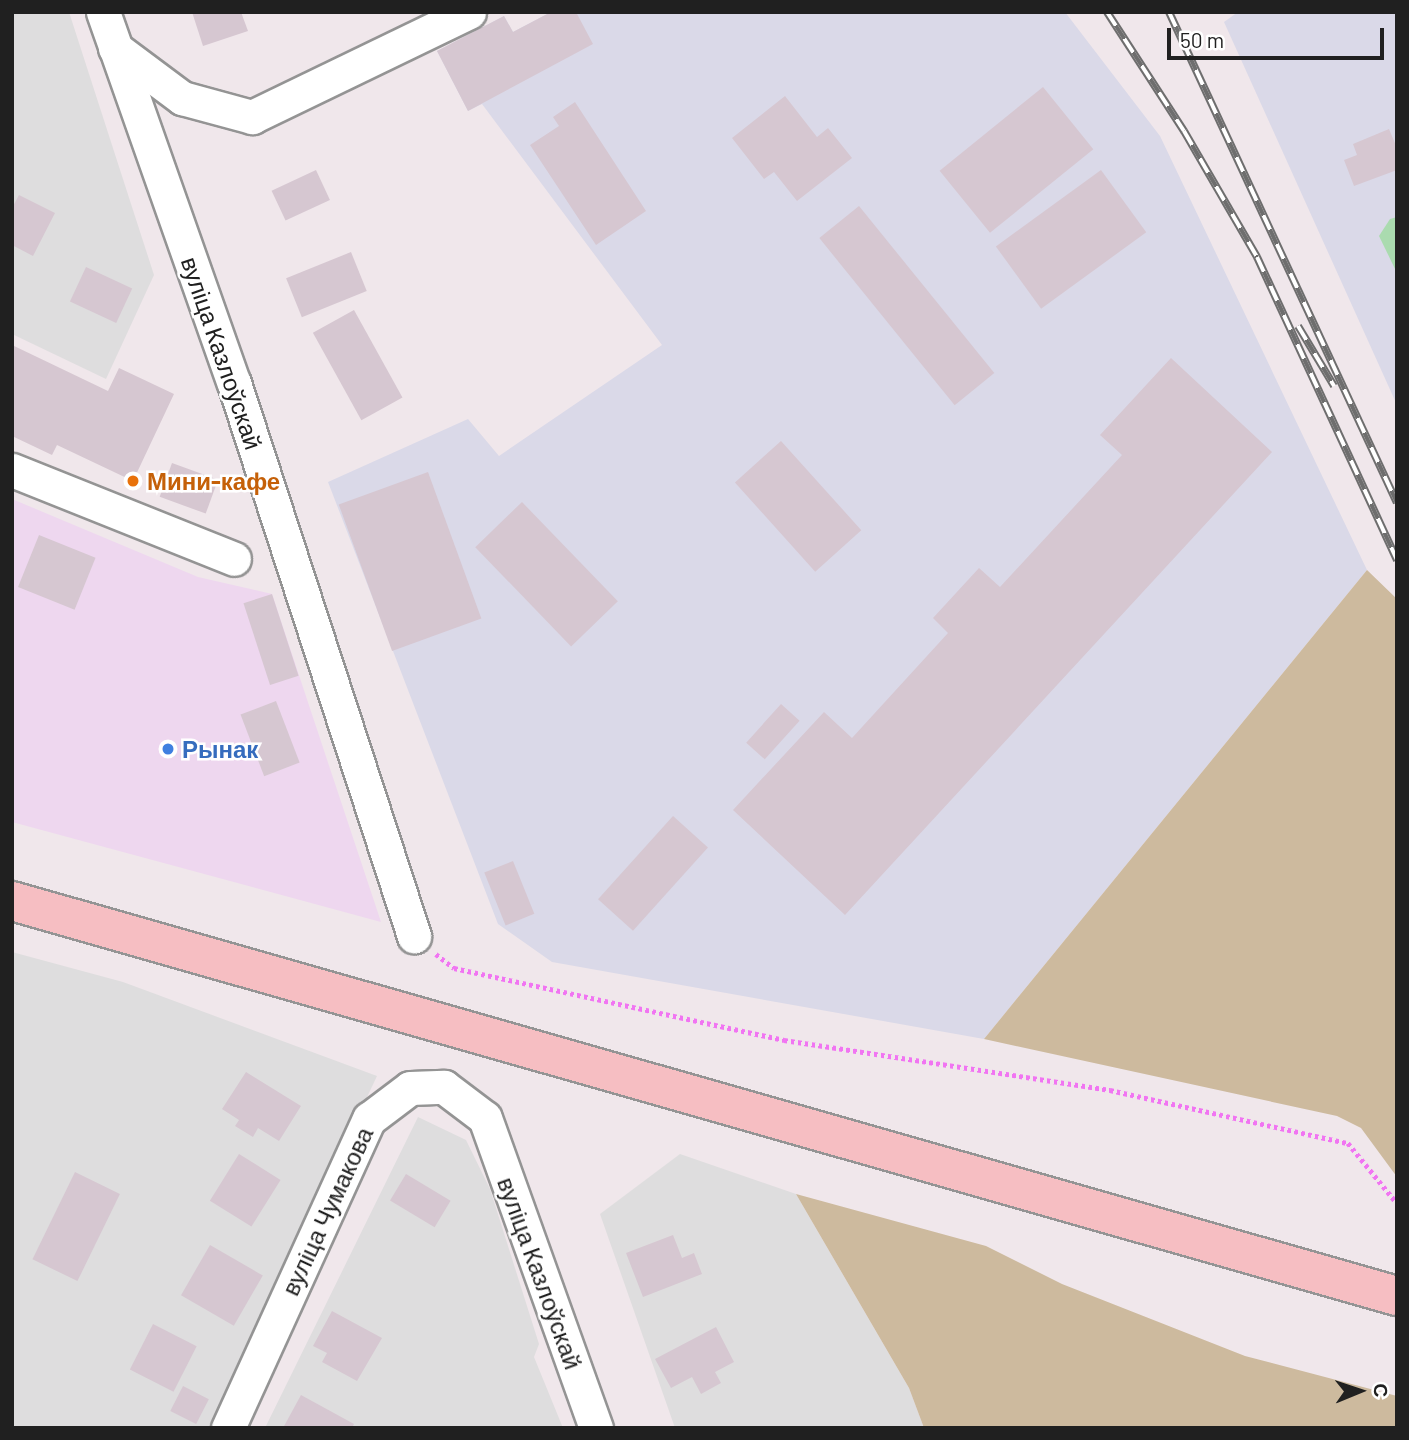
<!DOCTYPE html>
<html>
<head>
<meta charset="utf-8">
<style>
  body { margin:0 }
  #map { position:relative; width:1409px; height:1440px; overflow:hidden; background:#f0e7eb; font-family:Barlow,sans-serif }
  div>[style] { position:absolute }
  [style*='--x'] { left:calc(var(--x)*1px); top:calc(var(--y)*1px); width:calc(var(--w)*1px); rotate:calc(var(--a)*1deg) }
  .residential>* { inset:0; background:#deddde }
  .commercial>* { inset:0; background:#eed7ef }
  .industrial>* { inset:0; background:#dad9e8 }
  .forest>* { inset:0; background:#cdba9e }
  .water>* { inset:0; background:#aadbaf }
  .building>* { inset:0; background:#d6c7d1; transform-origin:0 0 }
  .path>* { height:4.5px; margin-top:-2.25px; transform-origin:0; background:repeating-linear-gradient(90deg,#f175f2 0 3.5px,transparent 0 7px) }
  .roads { filter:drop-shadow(2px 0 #949494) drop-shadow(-2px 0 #949494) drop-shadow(0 2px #949494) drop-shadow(0 -2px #949494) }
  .street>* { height:33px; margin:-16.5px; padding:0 16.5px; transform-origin:16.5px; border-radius:16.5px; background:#fff }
  .secondary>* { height:38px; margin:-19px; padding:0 19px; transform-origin:19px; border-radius:19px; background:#f6bec2 }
  .rail>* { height:8px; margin-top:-4px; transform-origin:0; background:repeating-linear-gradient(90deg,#fff 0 16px,#6e6e6e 0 32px); box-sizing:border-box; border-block:2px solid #6e6e6e }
  .dots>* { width:19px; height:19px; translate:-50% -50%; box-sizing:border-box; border:4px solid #fff; border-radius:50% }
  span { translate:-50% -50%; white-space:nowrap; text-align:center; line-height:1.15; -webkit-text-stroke:5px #fff; paint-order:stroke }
  .street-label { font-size:24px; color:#202020 }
  .food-label { font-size:24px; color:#c56008; font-weight:700 }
  .left { translate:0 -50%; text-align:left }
  .shop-label { font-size:24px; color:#366cbe; font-weight:700 }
  .frame { position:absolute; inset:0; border:14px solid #202020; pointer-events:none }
  .north { position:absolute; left:1325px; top:1356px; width:70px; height:70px; -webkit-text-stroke:5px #fff; paint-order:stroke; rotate:88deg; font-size:19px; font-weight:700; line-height:28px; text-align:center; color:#202020 }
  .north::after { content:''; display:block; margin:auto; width:24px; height:32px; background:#202020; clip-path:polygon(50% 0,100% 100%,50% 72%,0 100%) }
  .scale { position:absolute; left:1167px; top:28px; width:217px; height:32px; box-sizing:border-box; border:4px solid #202020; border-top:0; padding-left:9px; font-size:21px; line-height:24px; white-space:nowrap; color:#202020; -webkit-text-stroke:5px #fff; paint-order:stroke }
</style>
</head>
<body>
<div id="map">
  <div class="residential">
    <div style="clip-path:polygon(12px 12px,69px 12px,154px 275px,106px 379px,12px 334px)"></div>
    <div style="clip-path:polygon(12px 952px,123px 982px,377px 1076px,211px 1428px,12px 1428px)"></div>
    <div style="clip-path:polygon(418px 1117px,466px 1140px,490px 1189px,539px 1344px,534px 1357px,563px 1428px,265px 1428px)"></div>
    <div style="clip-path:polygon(680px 1154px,796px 1194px,909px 1388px,924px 1428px,675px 1428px,600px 1214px)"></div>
  </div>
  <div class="commercial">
    <div style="clip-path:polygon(12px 499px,198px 577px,272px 594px,381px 922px,12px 822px)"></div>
  </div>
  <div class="industrial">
    <div style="clip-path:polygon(551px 12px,1065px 12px,1160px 136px,1367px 570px,984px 1039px,552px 962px,498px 924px,328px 482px,468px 419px,499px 456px,662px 345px,482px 104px,468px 111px,437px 51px,504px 16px,513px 32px)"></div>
    <div style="clip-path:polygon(1238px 12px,1397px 12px,1397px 405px,1224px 22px)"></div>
  </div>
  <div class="forest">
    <div style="clip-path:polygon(1367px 570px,1397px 599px,1397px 1177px,1361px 1128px,1337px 1116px,984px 1039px)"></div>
    <div style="clip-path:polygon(796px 1194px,986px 1246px,1062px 1284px,1245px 1356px,1397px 1396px,1397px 1428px,924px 1428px,909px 1388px)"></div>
  </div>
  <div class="water">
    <div style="clip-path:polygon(1397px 217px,1397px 273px,1379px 236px,1390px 219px)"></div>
  </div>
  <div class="building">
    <div style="clip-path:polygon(192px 12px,241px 12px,248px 31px,203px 46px)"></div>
    <div style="clip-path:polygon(551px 12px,576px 12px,593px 44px,468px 111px,437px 51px,504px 16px,513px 32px)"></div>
    <div style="left:1043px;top:87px;width:80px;height:133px;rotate:51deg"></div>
    <div style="clip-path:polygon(785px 96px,817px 137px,828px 128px,852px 158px,797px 201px,774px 172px,764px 179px,732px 138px)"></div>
    <div style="clip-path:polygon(575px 102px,646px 211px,596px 245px,530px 145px,559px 126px,553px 117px)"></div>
    <div style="clip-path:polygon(1389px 129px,1397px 148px,1397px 170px,1354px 186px,1344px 160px,1357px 155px,1353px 144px)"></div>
    <div style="left:316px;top:170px;width:33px;height:49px;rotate:65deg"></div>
    <div style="left:1101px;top:170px;width:77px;height:130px;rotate:54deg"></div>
    <div style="clip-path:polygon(19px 195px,55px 213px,33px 256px,12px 245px,12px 208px)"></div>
    <div style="left:859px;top:206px;width:215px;height:51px;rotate:51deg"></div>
    <div style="left:351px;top:252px;width:42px;height:70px;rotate:68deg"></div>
    <div style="left:86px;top:267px;width:51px;height:38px;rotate:25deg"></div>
    <div style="left:354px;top:310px;width:100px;height:47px;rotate:61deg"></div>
    <div style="clip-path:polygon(12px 345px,108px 391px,119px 368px,174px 394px,133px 481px,57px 445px,52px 455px,12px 436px)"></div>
    <div style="clip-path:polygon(1171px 358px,1272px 452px,845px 915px,733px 810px,824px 712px,852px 738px,948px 633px,933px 618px,979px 568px,1000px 587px,1122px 455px,1100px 435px)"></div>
    <div style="left:781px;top:441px;width:120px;height:62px;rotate:48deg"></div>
    <div style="left:172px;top:463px;width:49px;height:36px;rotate:20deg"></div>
    <div style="left:428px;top:472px;width:156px;height:95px;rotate:70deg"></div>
    <div style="left:522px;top:502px;width:138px;height:65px;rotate:46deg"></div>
    <div style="left:39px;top:535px;width:61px;height:56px;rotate:22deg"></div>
    <div style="left:272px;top:594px;width:86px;height:30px;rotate:72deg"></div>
    <div style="left:276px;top:701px;width:66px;height:38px;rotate:69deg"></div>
    <div style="left:781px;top:704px;width:25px;height:52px;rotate:42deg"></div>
    <div style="left:673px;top:816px;width:47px;height:112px;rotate:42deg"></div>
    <div style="left:513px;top:861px;width:57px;height:31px;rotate:68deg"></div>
    <div style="clip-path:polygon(246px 1072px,301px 1106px,279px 1141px,258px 1128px,253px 1137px,235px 1126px,239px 1120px,222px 1109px)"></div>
    <div style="left:239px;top:1154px;width:49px;height:55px;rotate:32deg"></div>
    <div style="left:75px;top:1172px;width:50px;height:97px;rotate:26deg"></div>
    <div style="left:406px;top:1174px;width:52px;height:31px;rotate:31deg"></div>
    <div style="clip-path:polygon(673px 1235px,682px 1258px,694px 1253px,702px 1274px,643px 1297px,626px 1253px)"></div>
    <div style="left:210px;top:1245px;width:61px;height:58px;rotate:30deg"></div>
    <div style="clip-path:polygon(332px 1311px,382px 1338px,357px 1381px,322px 1362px,327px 1353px,313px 1346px)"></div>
    <div style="left:153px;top:1324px;width:49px;height:51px;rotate:27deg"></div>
    <div style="clip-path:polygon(716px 1327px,734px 1362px,715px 1372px,721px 1383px,701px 1394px,692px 1377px,671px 1388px,655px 1359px)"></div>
    <div style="left:183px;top:1386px;width:29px;height:28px;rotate:27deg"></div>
    <div style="clip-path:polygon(301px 1395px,354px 1424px,352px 1428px,283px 1428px)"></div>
  </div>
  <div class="path">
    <div style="--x:436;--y:954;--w:23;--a:38"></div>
    <div style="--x:454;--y:968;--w:338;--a:12.3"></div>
    <div style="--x:784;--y:1040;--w:330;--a:8.7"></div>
    <div style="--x:1110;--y:1090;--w:244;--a:12.6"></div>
    <div style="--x:1348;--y:1143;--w:77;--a:50.8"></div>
  </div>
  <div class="roads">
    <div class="street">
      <div style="--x:103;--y:12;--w:393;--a:70.6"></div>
      <div style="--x:234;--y:383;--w:582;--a:71.97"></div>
      <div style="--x:115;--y:48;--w:84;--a:36.7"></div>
      <div style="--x:182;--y:98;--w:73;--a:15.2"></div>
      <div style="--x:252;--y:117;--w:241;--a:-25.8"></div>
      <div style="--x:12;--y:470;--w:239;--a:21.8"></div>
      <div style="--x:228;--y:1428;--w:340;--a:-65.5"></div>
      <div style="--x:369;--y:1119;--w:51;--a:-37.1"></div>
      <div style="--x:410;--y:1088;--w:34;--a:-2"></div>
      <div style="--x:444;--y:1087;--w:51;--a:37.1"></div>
      <div style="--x:485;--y:1118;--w:329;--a:70.3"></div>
    </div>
    <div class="secondary">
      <div style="--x:12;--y:901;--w:1440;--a:15.92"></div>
    </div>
  </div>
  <div class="rail">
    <div style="--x:1107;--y:12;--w:142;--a:57.1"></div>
    <div style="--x:1184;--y:131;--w:146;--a:59.9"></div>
    <div style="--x:1257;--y:257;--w:334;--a:65.2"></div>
    <div style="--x:1169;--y:12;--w:541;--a:65.09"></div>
    <div style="--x:1298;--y:326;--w:70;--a:59"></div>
  </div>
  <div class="dots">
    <div style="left:133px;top:481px;background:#e8710a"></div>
    <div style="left:168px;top:749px;background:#3f7fe0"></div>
  </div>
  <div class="street-label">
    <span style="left:222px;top:353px;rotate:71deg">вуліца Казлоўскай</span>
    <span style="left:327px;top:1211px;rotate:-65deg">вуліца Чумакова</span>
    <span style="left:540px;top:1273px;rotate:70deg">вуліца Казлоўскай</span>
  </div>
  <div class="food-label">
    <span class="left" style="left:147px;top:481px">Мини-кафе</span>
  </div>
  <div class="shop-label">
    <span class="left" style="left:182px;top:749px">Рынак</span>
  </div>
  <div class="frame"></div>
  <div class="north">С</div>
  <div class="scale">50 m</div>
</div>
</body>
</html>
